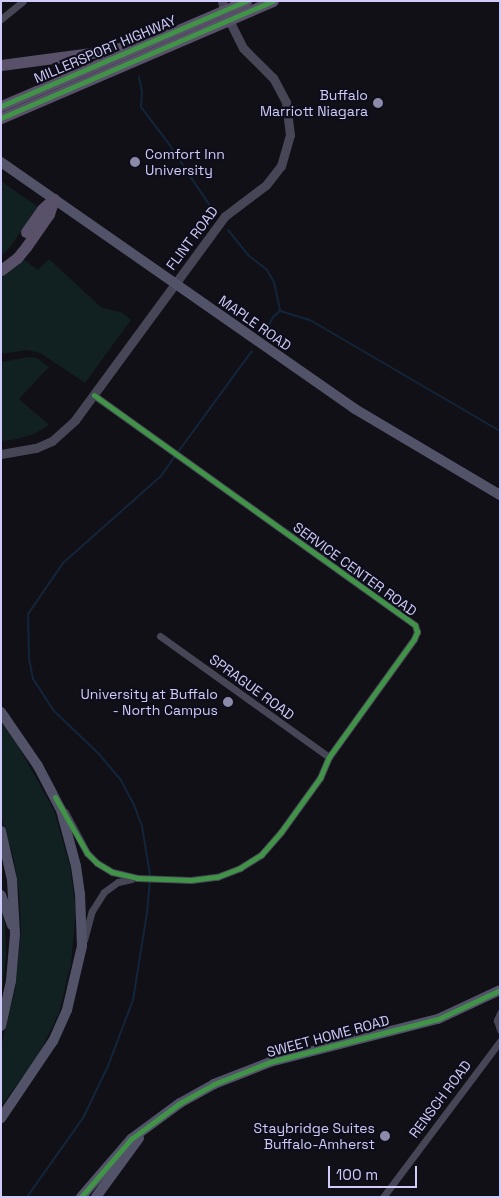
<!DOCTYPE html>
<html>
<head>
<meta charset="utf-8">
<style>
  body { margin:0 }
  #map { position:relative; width:501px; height:1198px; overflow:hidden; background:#111017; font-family:"Space Grotesk",sans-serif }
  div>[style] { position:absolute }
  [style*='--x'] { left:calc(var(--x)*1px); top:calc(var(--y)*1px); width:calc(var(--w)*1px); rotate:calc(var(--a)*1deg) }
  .green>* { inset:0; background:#112021 }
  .stream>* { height:2px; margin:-1px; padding:0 1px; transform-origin:1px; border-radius:1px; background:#12253a }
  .minor>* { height:7px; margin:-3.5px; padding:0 3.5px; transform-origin:3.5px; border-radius:3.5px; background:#464657 }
  .tertiary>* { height:9px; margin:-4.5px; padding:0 4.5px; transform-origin:4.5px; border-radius:4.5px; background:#464657 }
  .secondary>* { height:10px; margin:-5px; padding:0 5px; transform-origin:5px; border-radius:5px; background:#525369 }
  .primary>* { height:11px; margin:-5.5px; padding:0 5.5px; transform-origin:5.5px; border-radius:5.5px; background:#585169 }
  .cycleway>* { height:5px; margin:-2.5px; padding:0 2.5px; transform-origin:2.5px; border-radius:2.5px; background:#419447 }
  .dots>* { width:14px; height:14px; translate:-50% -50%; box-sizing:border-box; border:2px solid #0e0d1a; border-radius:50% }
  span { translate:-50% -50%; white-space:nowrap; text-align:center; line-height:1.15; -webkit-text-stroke:4.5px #0e0d1a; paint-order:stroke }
  .street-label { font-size:14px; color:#cfccf9 }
  .poi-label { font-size:14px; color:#cfccf9 }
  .right { translate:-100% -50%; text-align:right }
  .left { translate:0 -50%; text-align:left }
  .frame { position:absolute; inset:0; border:2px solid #cfccf9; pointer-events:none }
  .scale { position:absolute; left:328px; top:1166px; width:89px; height:22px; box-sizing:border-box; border:2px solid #cfccf9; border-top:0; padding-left:6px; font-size:15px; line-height:18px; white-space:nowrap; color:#cfccf9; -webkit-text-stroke:4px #0e0d1a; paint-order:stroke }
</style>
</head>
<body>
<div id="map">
  <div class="green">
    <div style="clip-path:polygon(1px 181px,38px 207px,10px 247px,1px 256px)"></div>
    <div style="clip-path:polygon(23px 259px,38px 270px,49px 259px,102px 308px,121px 312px,131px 320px,85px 383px,40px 353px,27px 350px,1px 354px,1px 275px)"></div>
    <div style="clip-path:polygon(29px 357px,37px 358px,49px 367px,19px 399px,49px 425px,36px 433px,18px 439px,1px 441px,1px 362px)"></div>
    <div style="clip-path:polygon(297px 529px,299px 529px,332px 552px,332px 555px,328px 557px,295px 533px)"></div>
    <div style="clip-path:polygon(1px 722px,16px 742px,54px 810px,70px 866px,76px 910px,71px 964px,59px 1013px,38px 1056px,1px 1106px,1px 1046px,15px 990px,21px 931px,19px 892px,13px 856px,1px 816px)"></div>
    <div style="clip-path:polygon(1px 905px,5px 924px,6px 956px,1px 999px)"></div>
  </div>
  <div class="stream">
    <div style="--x:139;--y:77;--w:15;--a:79"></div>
    <div style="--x:142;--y:92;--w:15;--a:94"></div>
    <div style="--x:141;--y:107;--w:46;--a:52.9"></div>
    <div style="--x:169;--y:144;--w:82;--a:56.5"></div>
    <div style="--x:228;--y:230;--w:32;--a:51"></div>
    <div style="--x:248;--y:255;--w:24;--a:38"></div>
    <div style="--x:267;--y:270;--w:14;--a:60"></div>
    <div style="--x:274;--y:282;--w:30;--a:78"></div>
    <div style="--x:266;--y:331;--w:16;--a:-63"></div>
    <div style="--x:273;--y:317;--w:9;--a:-41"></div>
    <div style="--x:280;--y:311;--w:31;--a:17"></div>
    <div style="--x:310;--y:320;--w:220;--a:30.3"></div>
    <div style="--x:178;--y:452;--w:125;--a:-53.8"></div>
    <div style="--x:150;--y:875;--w:50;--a:-99.3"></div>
    <div style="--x:142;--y:826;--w:25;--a:-111"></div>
    <div style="--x:133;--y:803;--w:27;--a:-118"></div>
    <div style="--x:120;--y:779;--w:30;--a:-130"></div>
    <div style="--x:101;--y:756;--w:65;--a:-136.2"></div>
    <div style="--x:54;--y:711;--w:38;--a:-123"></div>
    <div style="--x:33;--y:679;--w:21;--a:-101"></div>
    <div style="--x:29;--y:658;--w:44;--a:-91.3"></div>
    <div style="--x:28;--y:614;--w:62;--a:-55.5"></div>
    <div style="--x:63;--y:563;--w:131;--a:-41.6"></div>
    <div style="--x:161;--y:476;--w:24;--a:-55"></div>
    <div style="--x:27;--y:1197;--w:97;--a:-54.7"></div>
    <div style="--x:83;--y:1118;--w:58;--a:-64.3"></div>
    <div style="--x:108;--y:1066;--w:71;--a:-69.3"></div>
    <div style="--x:133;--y:1000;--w:88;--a:-80.9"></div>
    <div style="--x:147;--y:913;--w:33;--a:-85"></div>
  </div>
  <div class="minor">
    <div style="--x:1;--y:19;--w:28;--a:-39"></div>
    <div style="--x:160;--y:636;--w:208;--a:35.6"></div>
    <div style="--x:65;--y:812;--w:47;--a:61.8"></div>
    <div style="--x:87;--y:853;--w:14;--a:45"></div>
    <div style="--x:97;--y:863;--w:17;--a:31"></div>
    <div style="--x:112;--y:872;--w:26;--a:13"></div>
    <div style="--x:137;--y:878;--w:54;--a:2.1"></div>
    <div style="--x:191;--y:880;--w:26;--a:-7"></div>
    <div style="--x:217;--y:877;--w:25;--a:-21"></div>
    <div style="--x:240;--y:868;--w:25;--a:-32"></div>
    <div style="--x:261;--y:855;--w:30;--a:-49"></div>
    <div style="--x:281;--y:832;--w:67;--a:-54.2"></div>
    <div style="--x:320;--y:778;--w:23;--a:-67"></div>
    <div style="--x:329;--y:757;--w:145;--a:-54.2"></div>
    <div style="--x:414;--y:639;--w:8;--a:-67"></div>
    <div style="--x:417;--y:632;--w:7;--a:-106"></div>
    <div style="--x:415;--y:625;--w:395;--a:-144.4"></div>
    <div style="--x:84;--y:940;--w:30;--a:-75"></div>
    <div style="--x:92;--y:911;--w:22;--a:-58"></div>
    <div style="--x:104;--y:892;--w:17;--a:-36"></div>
    <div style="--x:118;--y:882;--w:14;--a:-12"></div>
    <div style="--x:500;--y:1013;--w:8;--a:113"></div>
    <div style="--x:497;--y:1020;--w:10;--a:73"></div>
    <div style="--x:383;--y:1197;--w:195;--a:-53.1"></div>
  </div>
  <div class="tertiary">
    <div style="--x:1;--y:454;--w:36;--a:-10"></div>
    <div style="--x:36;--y:448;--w:17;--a:-24"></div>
    <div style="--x:52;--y:441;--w:31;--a:-42"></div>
    <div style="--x:75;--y:420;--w:253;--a:-53.7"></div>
    <div style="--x:225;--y:216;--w:51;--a:-37.1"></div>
    <div style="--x:266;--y:185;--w:24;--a:-52"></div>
    <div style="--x:281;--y:166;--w:32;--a:-74"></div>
    <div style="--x:290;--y:135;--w:33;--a:-97"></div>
    <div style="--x:286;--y:102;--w:27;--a:-118"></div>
    <div style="--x:273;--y:78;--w:42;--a:-135"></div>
    <div style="--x:243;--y:48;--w:42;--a:-116.6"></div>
    <div style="--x:224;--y:10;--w:9;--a:-103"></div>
  </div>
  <div class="secondary">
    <div style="--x:1;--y:162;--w:432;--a:34.9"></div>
    <div style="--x:355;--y:409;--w:169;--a:30.7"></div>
    <div style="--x:1;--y:712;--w:65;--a:55.6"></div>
    <div style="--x:38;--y:766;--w:50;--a:62.4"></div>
    <div style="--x:61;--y:810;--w:58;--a:75"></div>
    <div style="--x:76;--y:866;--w:28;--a:82"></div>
    <div style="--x:80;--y:894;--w:52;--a:87.8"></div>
    <div style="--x:82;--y:946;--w:66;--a:103.2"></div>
    <div style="--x:67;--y:1010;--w:34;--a:114"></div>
    <div style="--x:53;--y:1041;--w:93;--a:124"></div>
    <div style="--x:1;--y:831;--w:50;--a:77.3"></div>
    <div style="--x:12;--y:880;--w:54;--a:86.8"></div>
    <div style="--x:15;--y:934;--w:47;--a:94.9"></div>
    <div style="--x:11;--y:981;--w:46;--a:102.5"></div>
    <div style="--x:1;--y:895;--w:32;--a:70"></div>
    <div style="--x:81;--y:1197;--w:77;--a:-49.2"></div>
    <div style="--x:131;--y:1139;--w:61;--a:-36.3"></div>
    <div style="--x:180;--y:1103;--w:39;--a:-29"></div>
    <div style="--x:214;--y:1084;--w:60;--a:-21.4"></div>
    <div style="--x:270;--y:1062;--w:173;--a:-14.4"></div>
    <div style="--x:438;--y:1019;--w:68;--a:-25.1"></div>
    <div style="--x:96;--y:1197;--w:73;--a:-53.9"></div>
  </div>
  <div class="primary">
    <div style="--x:1;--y:65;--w:106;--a:-7.6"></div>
    <div style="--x:106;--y:51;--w:23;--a:-13"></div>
    <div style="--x:1;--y:106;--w:267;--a:-23.2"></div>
    <div style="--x:1;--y:118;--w:296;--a:-23.3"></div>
    <div style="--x:26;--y:232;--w:28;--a:-55"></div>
    <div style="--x:42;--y:209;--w:13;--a:-42"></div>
    <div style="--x:1;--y:270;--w:20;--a:-37"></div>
    <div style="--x:17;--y:258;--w:14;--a:-51"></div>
    <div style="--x:26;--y:247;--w:40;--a:-55.1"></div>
    <div style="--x:49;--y:214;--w:16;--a:-72"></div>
  </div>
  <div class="cycleway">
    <div style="--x:1;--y:106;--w:267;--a:-23.2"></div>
    <div style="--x:1;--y:118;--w:296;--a:-23.3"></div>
    <div style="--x:55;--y:797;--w:64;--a:60.3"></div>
    <div style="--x:87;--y:853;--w:14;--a:45"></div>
    <div style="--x:97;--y:863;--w:17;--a:31"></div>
    <div style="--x:112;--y:872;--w:26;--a:13"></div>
    <div style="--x:137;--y:878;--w:54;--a:2.1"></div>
    <div style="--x:191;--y:880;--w:26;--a:-7"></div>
    <div style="--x:217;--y:877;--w:25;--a:-21"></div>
    <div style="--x:240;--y:868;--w:25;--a:-32"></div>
    <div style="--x:261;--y:855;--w:30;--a:-49"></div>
    <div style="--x:281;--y:832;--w:67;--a:-54.2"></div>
    <div style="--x:320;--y:778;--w:23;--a:-67"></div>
    <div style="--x:329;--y:757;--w:145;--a:-54.2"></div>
    <div style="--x:414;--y:639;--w:8;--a:-67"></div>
    <div style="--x:417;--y:632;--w:7;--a:-106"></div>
    <div style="--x:415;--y:625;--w:395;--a:-144.4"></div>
    <div style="--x:81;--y:1197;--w:77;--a:-49.2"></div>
    <div style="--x:131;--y:1139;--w:61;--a:-36.3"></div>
    <div style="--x:180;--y:1103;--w:39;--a:-29"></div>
    <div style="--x:214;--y:1084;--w:60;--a:-21.4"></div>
    <div style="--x:270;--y:1062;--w:173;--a:-14.4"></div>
    <div style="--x:438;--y:1019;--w:68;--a:-25.1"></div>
  </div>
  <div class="dots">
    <div style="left:378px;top:103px;background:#8c8aaa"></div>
    <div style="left:135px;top:162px;background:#8c8aaa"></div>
    <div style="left:228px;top:702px;background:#8c8aaa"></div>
    <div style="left:385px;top:1136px;background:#8c8aaa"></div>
  </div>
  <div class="street-label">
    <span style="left:105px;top:49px;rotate:-23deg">MILLERSPORT HIGHWAY</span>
    <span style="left:192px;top:238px;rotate:-53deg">FLINT ROAD</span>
    <span style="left:255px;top:323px;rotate:35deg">MAPLE ROAD</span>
    <span style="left:355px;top:569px;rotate:36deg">SERVICE CENTER ROAD</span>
    <span style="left:252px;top:687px;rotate:36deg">SPRAGUE ROAD</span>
    <span style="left:328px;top:1036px;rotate:-15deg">SWEET HOME ROAD</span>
    <span style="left:440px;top:1099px;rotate:-53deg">RENSCH ROAD</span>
  </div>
  <div class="poi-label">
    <span class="right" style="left:368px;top:103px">Buffalo<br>Marriott Niagara</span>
    <span class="left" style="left:145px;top:162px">Comfort Inn<br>University</span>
    <span class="right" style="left:218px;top:702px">University at Buffalo<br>- North Campus</span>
    <span class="right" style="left:375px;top:1136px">Staybridge Suites<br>Buffalo-Amherst</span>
  </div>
  <div class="frame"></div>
  <div class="scale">100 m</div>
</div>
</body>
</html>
